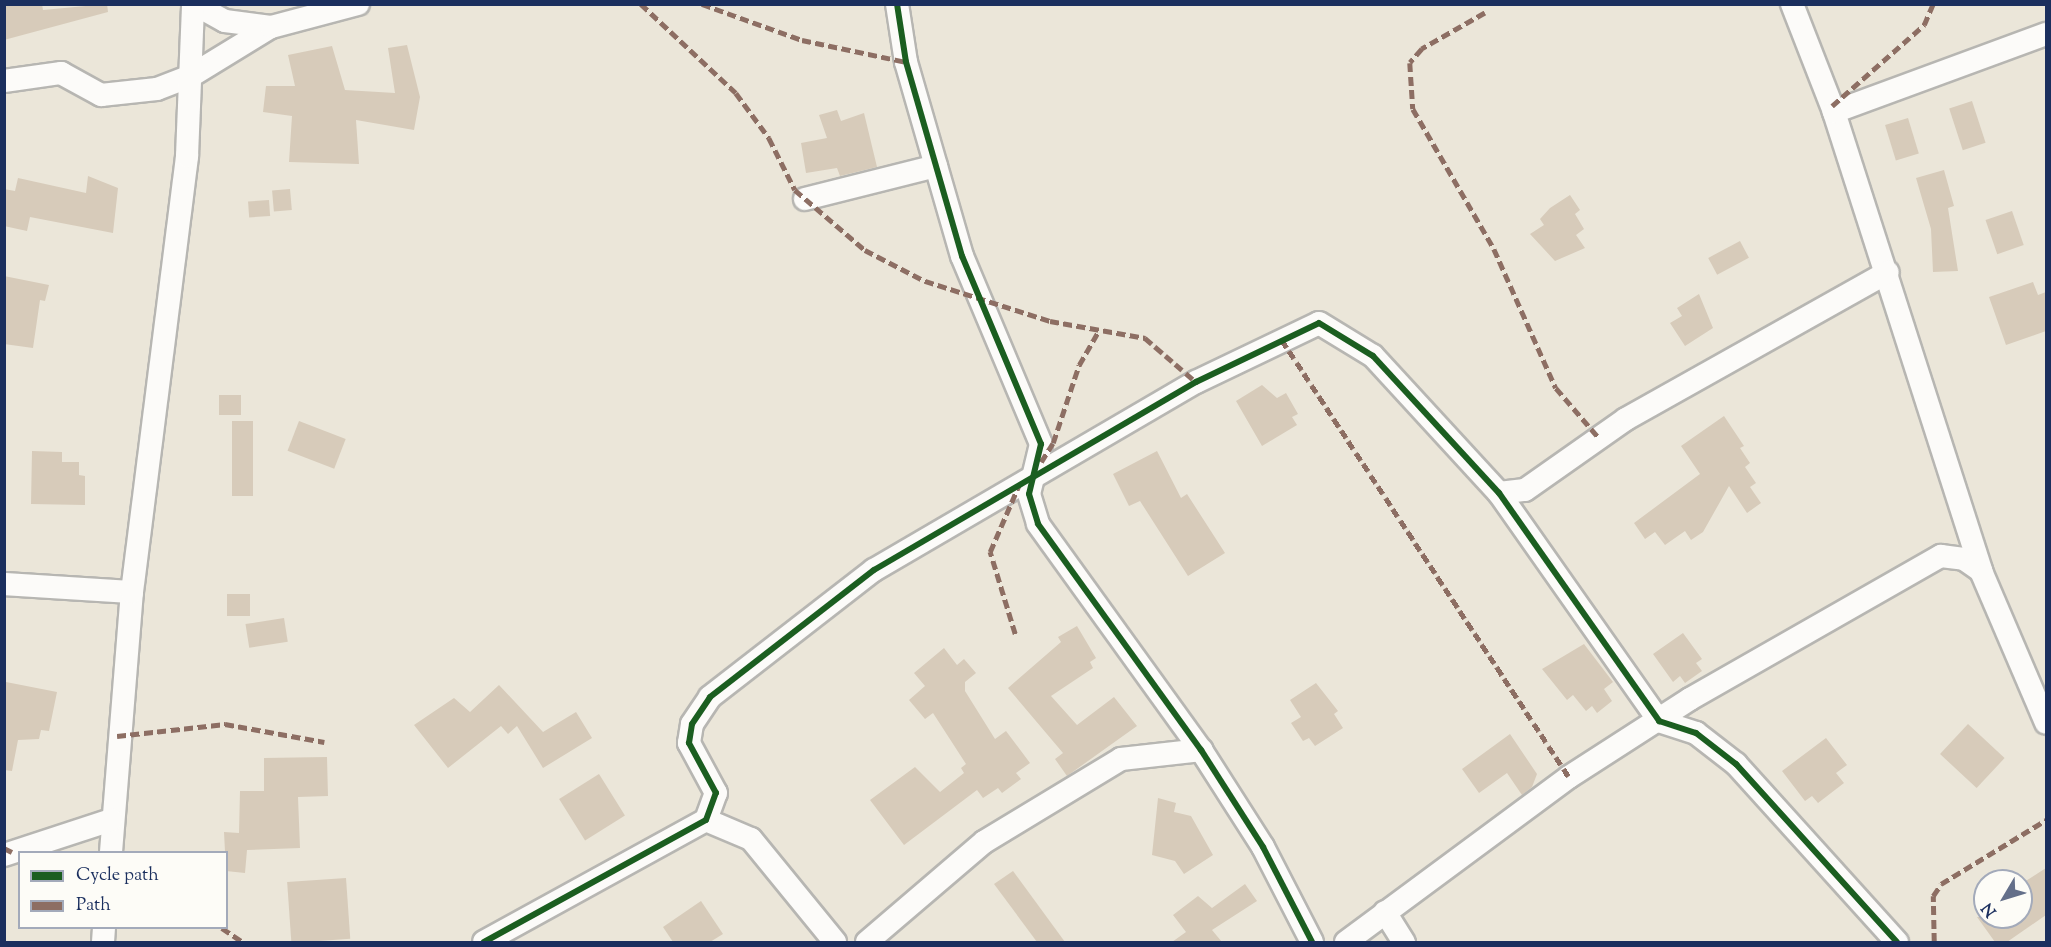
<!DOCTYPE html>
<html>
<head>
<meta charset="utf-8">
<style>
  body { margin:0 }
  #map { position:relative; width:2051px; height:947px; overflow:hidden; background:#ebe6d9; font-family:"Sorts Mill Goudy",serif }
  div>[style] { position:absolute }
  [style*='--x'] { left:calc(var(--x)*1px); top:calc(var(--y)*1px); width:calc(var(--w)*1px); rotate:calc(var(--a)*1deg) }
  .building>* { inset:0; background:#d7cbba; transform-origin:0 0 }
  .roads { filter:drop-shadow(2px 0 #b7b6b2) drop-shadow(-2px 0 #b7b6b2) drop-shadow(0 2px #b7b6b2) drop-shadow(0 -2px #b7b6b2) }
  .street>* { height:22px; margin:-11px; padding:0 11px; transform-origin:11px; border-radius:11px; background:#fcfbf9 }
  .quiet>* { height:4.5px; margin-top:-2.25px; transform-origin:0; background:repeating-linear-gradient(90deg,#8d6e63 0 9px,transparent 0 13.5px) }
  .cycleway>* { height:6px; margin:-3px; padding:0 3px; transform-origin:3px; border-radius:3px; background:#1b5e20 }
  span { translate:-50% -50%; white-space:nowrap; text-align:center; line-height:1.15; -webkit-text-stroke:5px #fdfcf7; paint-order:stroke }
  .frame { position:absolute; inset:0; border:6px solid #1b2f5e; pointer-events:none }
  .legend { position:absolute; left:18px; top:851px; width:210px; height:78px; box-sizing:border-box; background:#fdfcf7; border:2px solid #a3aaba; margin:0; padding:8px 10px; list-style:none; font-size:18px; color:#1b2f5e }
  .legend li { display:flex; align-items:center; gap:12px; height:30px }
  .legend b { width:30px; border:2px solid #a3aaba }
  .north { position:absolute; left:1973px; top:869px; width:60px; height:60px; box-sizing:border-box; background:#fdfcf7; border:2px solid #a3aaba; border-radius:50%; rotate:232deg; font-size:16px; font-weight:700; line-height:24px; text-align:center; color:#1b2f5e }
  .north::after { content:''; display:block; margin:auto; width:21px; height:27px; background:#646f89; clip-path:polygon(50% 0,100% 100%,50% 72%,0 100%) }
</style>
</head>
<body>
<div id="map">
  <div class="building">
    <div style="clip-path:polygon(4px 4px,42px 4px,43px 10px,107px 4px,108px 12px,4px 40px)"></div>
    <div style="clip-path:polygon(407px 45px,420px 97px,414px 130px,356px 120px,359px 164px,289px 162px,292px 116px,263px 112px,266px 86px,295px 86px,288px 55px,332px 46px,345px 90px,395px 93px,388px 48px)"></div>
    <div style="left:1972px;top:101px;width:44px;height:24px;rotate:72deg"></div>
    <div style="clip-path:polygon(837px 110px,841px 121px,864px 113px,877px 167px,840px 176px,837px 168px,806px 173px,801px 143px,827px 138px,819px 115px)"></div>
    <div style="left:1908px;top:118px;width:37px;height:24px;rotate:73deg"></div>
    <div style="clip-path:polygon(1944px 170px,1954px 206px,1948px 208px,1958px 271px,1933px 272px,1931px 229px,1916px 178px)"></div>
    <div style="clip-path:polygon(88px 176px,118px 188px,113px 233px,30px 217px,27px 231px,4px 226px,4px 189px,15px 191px,18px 178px,86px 193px)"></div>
    <div style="left:290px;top:189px;width:21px;height:18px;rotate:85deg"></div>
    <div style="clip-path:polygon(1570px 195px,1580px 210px,1575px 214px,1584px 229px,1576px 235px,1585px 248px,1555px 261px,1530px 234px,1544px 225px,1540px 219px,1550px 208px)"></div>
    <div style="left:269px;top:200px;width:16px;height:21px;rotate:86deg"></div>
    <div style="left:2012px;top:211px;width:36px;height:28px;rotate:71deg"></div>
    <div style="left:1740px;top:241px;width:19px;height:36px;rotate:62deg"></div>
    <div style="clip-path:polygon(4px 276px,49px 285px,45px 301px,40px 300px,33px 348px,4px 344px)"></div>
    <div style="clip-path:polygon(2033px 282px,2038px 295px,2046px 292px,2046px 331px,2006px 345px,1989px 297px)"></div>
    <div style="clip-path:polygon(1699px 294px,1713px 328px,1685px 346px,1670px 323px,1682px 316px,1677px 308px)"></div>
    <div style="clip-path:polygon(1262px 385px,1277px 398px,1286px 393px,1298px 414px,1292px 417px,1297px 425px,1262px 446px,1236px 401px)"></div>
    <div style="left:219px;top:395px;width:22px;height:20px"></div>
    <div style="clip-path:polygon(1724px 416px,1744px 446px,1740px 448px,1750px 463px,1745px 467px,1756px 483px,1750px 487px,1761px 503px,1747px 513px,1729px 486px,1703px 532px,1691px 540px,1685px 531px,1665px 545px,1655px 532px,1645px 539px,1634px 523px,1700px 474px,1681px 446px)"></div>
    <div style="left:232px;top:421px;width:21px;height:75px"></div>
    <div style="left:299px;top:421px;width:50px;height:32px;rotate:21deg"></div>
    <div style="clip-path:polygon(32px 451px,62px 452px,62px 462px,79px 462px,79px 475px,85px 476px,85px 505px,31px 504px)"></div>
    <div style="clip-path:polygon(1157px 451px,1181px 498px,1187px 494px,1225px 553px,1188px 576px,1140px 501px,1129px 506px,1113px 474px)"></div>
    <div style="left:227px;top:594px;width:23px;height:22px"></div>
    <div style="left:284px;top:618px;width:24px;height:39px;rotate:81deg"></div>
    <div style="clip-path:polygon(1077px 626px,1096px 658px,1090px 662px,1093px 668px,1051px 696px,1077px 725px,1114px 697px,1137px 726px,1067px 776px,1055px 759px,1063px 753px,1008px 688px,1061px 642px,1058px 637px)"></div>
    <div style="clip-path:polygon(1683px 633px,1702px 659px,1696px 663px,1702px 671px,1685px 683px,1680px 676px,1673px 682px,1653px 654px)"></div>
    <div style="clip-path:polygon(1584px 644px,1613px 682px,1604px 689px,1612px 701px,1597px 713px,1592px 706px,1586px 711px,1573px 695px,1567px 700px,1542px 669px)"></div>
    <div style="clip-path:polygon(944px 648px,957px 665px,964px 659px,976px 673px,965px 682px,965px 691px,995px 739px,1006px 731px,1030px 763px,1016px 773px,1021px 779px,1002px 793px,998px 788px,983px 798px,977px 790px,904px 845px,870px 800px,915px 767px,940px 792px,964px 773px,961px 768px,966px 764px,933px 713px,925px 719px,909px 700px,925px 686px,914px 673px)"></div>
    <div style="clip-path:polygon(6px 682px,57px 692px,49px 731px,41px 730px,39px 739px,18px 740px,12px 771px,4px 770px)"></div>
    <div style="clip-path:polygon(1316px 683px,1338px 711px,1334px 714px,1343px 728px,1315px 746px,1309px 738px,1303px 741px,1291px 723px,1301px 717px,1290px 700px)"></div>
    <div style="clip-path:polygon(499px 685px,543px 732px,576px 712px,592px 738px,543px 768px,517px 726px,508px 734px,501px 726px,448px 768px,414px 725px,454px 698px,470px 712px)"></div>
    <div style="left:1968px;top:724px;width:50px;height:41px;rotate:43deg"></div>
    <div style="clip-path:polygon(1510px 734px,1537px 774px,1532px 787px,1522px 795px,1507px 773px,1479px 793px,1462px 769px)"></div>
    <div style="clip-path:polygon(1826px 738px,1847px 765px,1836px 773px,1844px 783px,1818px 803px,1812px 796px,1805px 801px,1782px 771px)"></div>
    <div style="clip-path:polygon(327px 757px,328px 796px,298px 797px,300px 848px,247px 850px,245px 873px,226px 871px,224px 832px,239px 833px,240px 791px,264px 791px,264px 758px)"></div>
    <div style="left:599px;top:774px;width:49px;height:47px;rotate:58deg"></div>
    <div style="clip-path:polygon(1158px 798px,1176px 803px,1174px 812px,1191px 816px,1213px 855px,1184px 874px,1175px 861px,1152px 855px)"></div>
    <div style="clip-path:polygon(2046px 868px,2046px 915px,2007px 942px,1995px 942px,1977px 917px,2021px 917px,2021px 884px)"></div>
    <div style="clip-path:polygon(1013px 871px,1065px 942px,1037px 942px,994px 884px)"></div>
    <div style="left:346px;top:878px;width:61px;height:59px;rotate:86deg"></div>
    <div style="clip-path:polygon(1245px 884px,1257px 901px,1212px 930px,1222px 942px,1172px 942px,1186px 932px,1173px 915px,1198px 896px,1212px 908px)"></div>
    <div style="clip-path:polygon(701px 901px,723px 934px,710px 942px,673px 942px,663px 927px)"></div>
  </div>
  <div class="roads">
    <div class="street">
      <div style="--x:194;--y:4;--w:35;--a:29"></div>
      <div style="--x:225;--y:21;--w:46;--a:7.4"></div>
      <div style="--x:897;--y:4;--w:59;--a:81.2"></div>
      <div style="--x:906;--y:62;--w:202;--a:73.9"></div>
      <div style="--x:962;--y:256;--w:204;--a:67.2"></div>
      <div style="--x:1041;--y:444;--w:51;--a:103.5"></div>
      <div style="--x:1029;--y:494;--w:31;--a:73"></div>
      <div style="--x:1038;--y:524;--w:279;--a:54.2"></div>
      <div style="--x:1201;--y:750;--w:115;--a:57.4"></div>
      <div style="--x:1263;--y:847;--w:107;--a:62.7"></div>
      <div style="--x:1792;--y:4;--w:116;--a:68.7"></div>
      <div style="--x:1834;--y:112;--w:482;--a:72.2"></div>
      <div style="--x:1981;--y:571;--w:165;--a:66.8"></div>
      <div style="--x:4;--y:81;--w:58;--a:-8"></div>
      <div style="--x:61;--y:73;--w:46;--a:28.8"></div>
      <div style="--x:101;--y:95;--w:56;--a:-6.1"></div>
      <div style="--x:157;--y:89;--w:34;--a:-21"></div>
      <div style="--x:189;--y:77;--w:96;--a:-31.4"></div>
      <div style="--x:271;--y:27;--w:90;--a:-14.8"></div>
      <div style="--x:1834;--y:112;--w:226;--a:-20.2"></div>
      <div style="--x:805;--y:199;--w:135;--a:-14.1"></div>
      <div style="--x:1499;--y:493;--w:26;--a:-7"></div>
      <div style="--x:1525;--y:490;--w:123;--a:-35.1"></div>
      <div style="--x:1626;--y:419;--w:300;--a:-29.3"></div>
      <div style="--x:4;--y:584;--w:128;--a:3.6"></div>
      <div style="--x:706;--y:820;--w:49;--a:22.9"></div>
      <div style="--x:751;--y:839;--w:133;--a:50.8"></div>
      <div style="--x:111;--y:852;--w:261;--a:-85.4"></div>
      <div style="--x:132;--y:592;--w:439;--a:-82.8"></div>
      <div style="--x:187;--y:156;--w:152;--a:-87.7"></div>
      <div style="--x:4;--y:855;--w:113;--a:-18.1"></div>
      <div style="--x:1385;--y:912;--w:36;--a:58"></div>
      <div style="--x:103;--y:942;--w:14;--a:-86"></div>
      <div style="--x:484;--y:942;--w:253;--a:-28.8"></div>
      <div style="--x:706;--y:820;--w:29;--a:-70"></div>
      <div style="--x:716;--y:793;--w:57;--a:-118.4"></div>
      <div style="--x:689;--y:743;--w:19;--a:-81"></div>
      <div style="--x:692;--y:724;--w:32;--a:-56"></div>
      <div style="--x:710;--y:697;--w:207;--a:-37.8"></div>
      <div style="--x:874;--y:570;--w:373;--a:-30.3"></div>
      <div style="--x:1196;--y:382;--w:136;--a:-25.6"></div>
      <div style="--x:1319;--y:323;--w:63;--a:31.4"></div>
      <div style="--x:1373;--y:356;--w:186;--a:47.4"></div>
      <div style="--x:1499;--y:493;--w:279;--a:54.9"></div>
      <div style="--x:1659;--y:721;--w:39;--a:18"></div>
      <div style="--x:1696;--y:733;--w:51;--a:37.8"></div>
      <div style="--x:1736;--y:764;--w:240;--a:47.9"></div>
      <div style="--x:867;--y:942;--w:154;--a:-40.5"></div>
      <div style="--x:984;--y:842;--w:160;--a:-31.2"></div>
      <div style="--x:1121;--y:759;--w:81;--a:-6.4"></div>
      <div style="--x:1346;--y:942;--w:277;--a:-36.5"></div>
      <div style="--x:1569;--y:777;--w:144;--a:-32.8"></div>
      <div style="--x:1690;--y:699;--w:289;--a:-29.7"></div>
      <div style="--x:1941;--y:556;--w:23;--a:7"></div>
      <div style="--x:1964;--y:559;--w:21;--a:35"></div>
    </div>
  </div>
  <div class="quiet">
    <div style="--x:641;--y:4;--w:130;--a:43.1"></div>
    <div style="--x:736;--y:93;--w:56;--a:53.7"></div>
    <div style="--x:769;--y:138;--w:58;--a:63.4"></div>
    <div style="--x:795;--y:190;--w:92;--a:40.6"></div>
    <div style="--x:865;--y:250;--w:68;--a:27.3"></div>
    <div style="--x:925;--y:281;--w:131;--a:17.7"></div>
    <div style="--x:1050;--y:321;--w:97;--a:10.1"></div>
    <div style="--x:1145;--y:338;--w:67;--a:40.8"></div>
    <div style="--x:702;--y:4;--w:106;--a:19.8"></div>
    <div style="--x:802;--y:40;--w:106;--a:11.9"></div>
    <div style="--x:1485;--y:13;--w:73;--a:150.3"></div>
    <div style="--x:1422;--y:49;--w:18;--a:131"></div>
    <div style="--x:1410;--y:63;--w:46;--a:86.3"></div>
    <div style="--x:1413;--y:109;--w:162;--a:59.9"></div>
    <div style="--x:1494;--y:249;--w:152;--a:66"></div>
    <div style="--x:1556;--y:388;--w:66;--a:49.3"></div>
    <div style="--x:1832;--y:106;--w:123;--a:-41.4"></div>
    <div style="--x:1924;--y:25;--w:23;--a:-67"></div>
    <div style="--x:1282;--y:340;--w:523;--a:56.71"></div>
    <div style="--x:1041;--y:462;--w:22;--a:-58"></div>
    <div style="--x:1053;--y:443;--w:82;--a:-71.6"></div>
    <div style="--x:1079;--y:365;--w:39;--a:-60"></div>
    <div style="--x:1015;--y:634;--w:86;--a:-107"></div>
    <div style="--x:990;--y:552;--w:73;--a:-66.6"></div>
    <div style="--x:117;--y:736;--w:109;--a:-6.3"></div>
    <div style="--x:225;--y:724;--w:101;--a:10.3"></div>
    <div style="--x:4;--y:848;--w:9;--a:27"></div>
    <div style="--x:222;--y:928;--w:25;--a:34"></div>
    <div style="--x:1934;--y:942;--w:46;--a:-91.2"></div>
    <div style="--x:1933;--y:896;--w:14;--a:-56"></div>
    <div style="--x:1941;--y:884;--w:123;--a:-31.4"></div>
  </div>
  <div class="cycleway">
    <div style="--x:897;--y:4;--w:59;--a:81.2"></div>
    <div style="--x:906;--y:62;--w:202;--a:73.9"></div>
    <div style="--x:962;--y:256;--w:204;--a:67.2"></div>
    <div style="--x:1041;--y:444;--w:51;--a:103.5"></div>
    <div style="--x:1029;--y:494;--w:31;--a:73"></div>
    <div style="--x:1038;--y:524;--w:279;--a:54.2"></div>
    <div style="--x:1201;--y:750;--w:115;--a:57.4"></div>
    <div style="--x:1263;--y:847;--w:107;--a:62.7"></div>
    <div style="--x:484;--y:942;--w:253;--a:-28.8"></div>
    <div style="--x:706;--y:820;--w:29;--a:-70"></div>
    <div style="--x:716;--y:793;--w:57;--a:-118.4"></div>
    <div style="--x:689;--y:743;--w:19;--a:-81"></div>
    <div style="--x:692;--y:724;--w:32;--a:-56"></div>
    <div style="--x:710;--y:697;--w:207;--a:-37.8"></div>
    <div style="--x:874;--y:570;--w:373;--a:-30.3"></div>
    <div style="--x:1196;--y:382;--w:136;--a:-25.6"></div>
    <div style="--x:1319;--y:323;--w:63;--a:31.4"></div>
    <div style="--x:1373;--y:356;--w:186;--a:47.4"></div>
    <div style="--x:1499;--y:493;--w:279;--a:54.9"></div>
    <div style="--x:1659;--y:721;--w:39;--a:18"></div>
    <div style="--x:1696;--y:733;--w:51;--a:37.8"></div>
    <div style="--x:1736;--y:764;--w:240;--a:47.9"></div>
  </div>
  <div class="frame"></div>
  <ul class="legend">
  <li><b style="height:8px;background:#1b5e20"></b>Cycle path</li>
  <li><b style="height:8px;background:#8d6e63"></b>Path</li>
  </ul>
  <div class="north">N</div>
</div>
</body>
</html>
